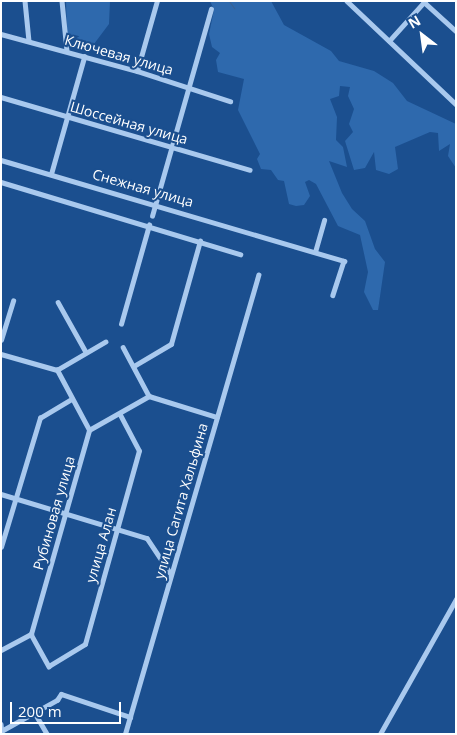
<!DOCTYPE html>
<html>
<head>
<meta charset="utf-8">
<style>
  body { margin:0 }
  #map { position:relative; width:457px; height:735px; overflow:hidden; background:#1b4f8f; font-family:"Open Sans",sans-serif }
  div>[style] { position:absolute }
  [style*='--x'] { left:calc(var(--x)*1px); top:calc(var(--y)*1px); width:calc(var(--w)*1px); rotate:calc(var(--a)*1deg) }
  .green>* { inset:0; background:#2e69ad }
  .stream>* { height:1px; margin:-0.5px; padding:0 0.5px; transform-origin:0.5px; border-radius:0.5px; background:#3c6290 }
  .minor>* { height:4.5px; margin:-2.25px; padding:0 2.25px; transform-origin:2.25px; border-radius:2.25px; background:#a9c9ee }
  span { translate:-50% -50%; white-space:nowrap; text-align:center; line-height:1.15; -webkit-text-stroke:4px #1b4f8f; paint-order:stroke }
  .street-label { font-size:14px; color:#fff }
  .frame { position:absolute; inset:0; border:2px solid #fff; pointer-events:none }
  .north { position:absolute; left:397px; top:10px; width:50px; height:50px; -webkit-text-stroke:4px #1b4f8f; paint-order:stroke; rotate:330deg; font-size:14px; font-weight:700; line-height:20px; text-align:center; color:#fff }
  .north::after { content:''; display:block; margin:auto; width:18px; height:22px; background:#fff; clip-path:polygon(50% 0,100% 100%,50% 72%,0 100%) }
  .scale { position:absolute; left:10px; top:702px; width:111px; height:22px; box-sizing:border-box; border:2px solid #fff; border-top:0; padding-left:6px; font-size:15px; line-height:18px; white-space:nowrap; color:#fff; -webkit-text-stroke:4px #1b4f8f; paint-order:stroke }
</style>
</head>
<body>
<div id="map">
  <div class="green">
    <div style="clip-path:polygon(66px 1px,110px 1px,109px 24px,88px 52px,79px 49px,76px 37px,67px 33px)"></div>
    <div style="clip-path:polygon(210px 1px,271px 1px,284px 25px,331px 51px,339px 61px,374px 71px,393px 83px,407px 101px,456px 124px,456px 168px,448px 156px,450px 144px,439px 151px,438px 133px,430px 132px,395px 147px,398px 169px,389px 174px,376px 170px,374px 152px,365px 168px,354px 170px,345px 141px,353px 132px,349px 124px,354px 109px,348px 96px,350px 87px,340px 86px,339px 96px,330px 99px,337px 117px,336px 140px,343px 147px,347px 167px,329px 161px,342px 193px,352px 209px,365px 221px,375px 249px,385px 262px,378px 310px,373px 310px,364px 292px,368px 272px,360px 235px,338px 226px,316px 184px,309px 180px,305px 182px,310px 196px,304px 205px,296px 206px,289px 204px,284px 181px,278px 180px,271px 170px,261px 169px,257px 159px,260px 154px,238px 110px,244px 79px,218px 72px,216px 60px,220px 53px,212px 47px,209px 34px,214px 10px)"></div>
  </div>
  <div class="stream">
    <div style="--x:229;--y:1;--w:9;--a:54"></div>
  </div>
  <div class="minor">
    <div style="--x:25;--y:1;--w:40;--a:84.3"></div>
    <div style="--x:62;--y:1;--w:50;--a:84.3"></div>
    <div style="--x:347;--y:1;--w:150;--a:43.4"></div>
    <div style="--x:424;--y:2;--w:43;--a:42.2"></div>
    <div style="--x:1;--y:34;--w:141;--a:15.2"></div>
    <div style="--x:137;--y:71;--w:98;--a:17.9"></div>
    <div style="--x:389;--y:41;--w:54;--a:-48"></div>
    <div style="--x:137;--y:71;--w:73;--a:-74.1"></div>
    <div style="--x:1;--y:97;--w:259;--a:16.3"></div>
    <div style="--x:1;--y:160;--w:358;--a:16.4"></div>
    <div style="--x:344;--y:261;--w:36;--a:108"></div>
    <div style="--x:51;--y:174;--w:122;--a:-74.2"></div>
    <div style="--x:1;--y:182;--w:250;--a:16.8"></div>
    <div style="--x:152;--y:216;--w:215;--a:-74.1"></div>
    <div style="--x:315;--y:252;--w:33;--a:-74"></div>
    <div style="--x:58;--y:302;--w:57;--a:60.8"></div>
    <div style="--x:121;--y:324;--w:103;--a:-74.2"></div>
    <div style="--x:1;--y:340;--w:41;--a:-72.9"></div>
    <div style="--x:123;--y:347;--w:55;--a:62"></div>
    <div style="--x:1;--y:354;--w:58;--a:15.9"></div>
    <div style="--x:134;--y:366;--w:43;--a:-30.7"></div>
    <div style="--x:171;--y:344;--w:107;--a:-74.3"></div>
    <div style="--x:57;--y:370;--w:56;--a:-30.3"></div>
    <div style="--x:149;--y:396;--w:71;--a:17.2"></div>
    <div style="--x:89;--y:430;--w:69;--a:-29.5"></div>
    <div style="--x:1;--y:494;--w:152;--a:16.8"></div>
    <div style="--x:147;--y:538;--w:43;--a:56.3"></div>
    <div style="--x:1;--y:547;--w:135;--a:-73.2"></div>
    <div style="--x:40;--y:418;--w:37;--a:-31"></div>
    <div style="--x:31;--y:634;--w:37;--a:61"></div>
    <div style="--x:49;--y:666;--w:42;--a:-31.4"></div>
    <div style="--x:85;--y:644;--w:200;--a:-74.4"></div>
    <div style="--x:139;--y:451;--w:41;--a:-117.8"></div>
    <div style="--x:1;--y:650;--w:34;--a:-28"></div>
    <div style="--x:31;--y:634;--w:212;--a:-74.1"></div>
    <div style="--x:89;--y:430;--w:68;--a:-118.1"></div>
    <div style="--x:35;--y:713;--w:24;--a:60"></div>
    <div style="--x:1;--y:724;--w:10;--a:84"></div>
    <div style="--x:3;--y:730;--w:62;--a:-29.1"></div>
    <div style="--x:57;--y:700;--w:7;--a:-56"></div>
    <div style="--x:61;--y:694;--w:73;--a:18.4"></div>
    <div style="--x:125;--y:734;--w:478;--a:-73.8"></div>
    <div style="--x:380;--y:734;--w:155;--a:-60.6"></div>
  </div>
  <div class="street-label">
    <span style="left:119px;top:55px;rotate:16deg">Ключевая улица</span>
    <span style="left:129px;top:123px;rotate:16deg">Шоссейная улица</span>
    <span style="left:143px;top:188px;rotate:16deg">Снежная улица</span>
    <span style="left:181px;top:501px;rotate:-74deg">улица Сагита Хальфина</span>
    <span style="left:54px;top:513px;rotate:-74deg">Рубиновая улица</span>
    <span style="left:101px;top:545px;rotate:-74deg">улица Алан</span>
  </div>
  <div class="frame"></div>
  <div class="north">N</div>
  <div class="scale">200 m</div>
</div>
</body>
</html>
